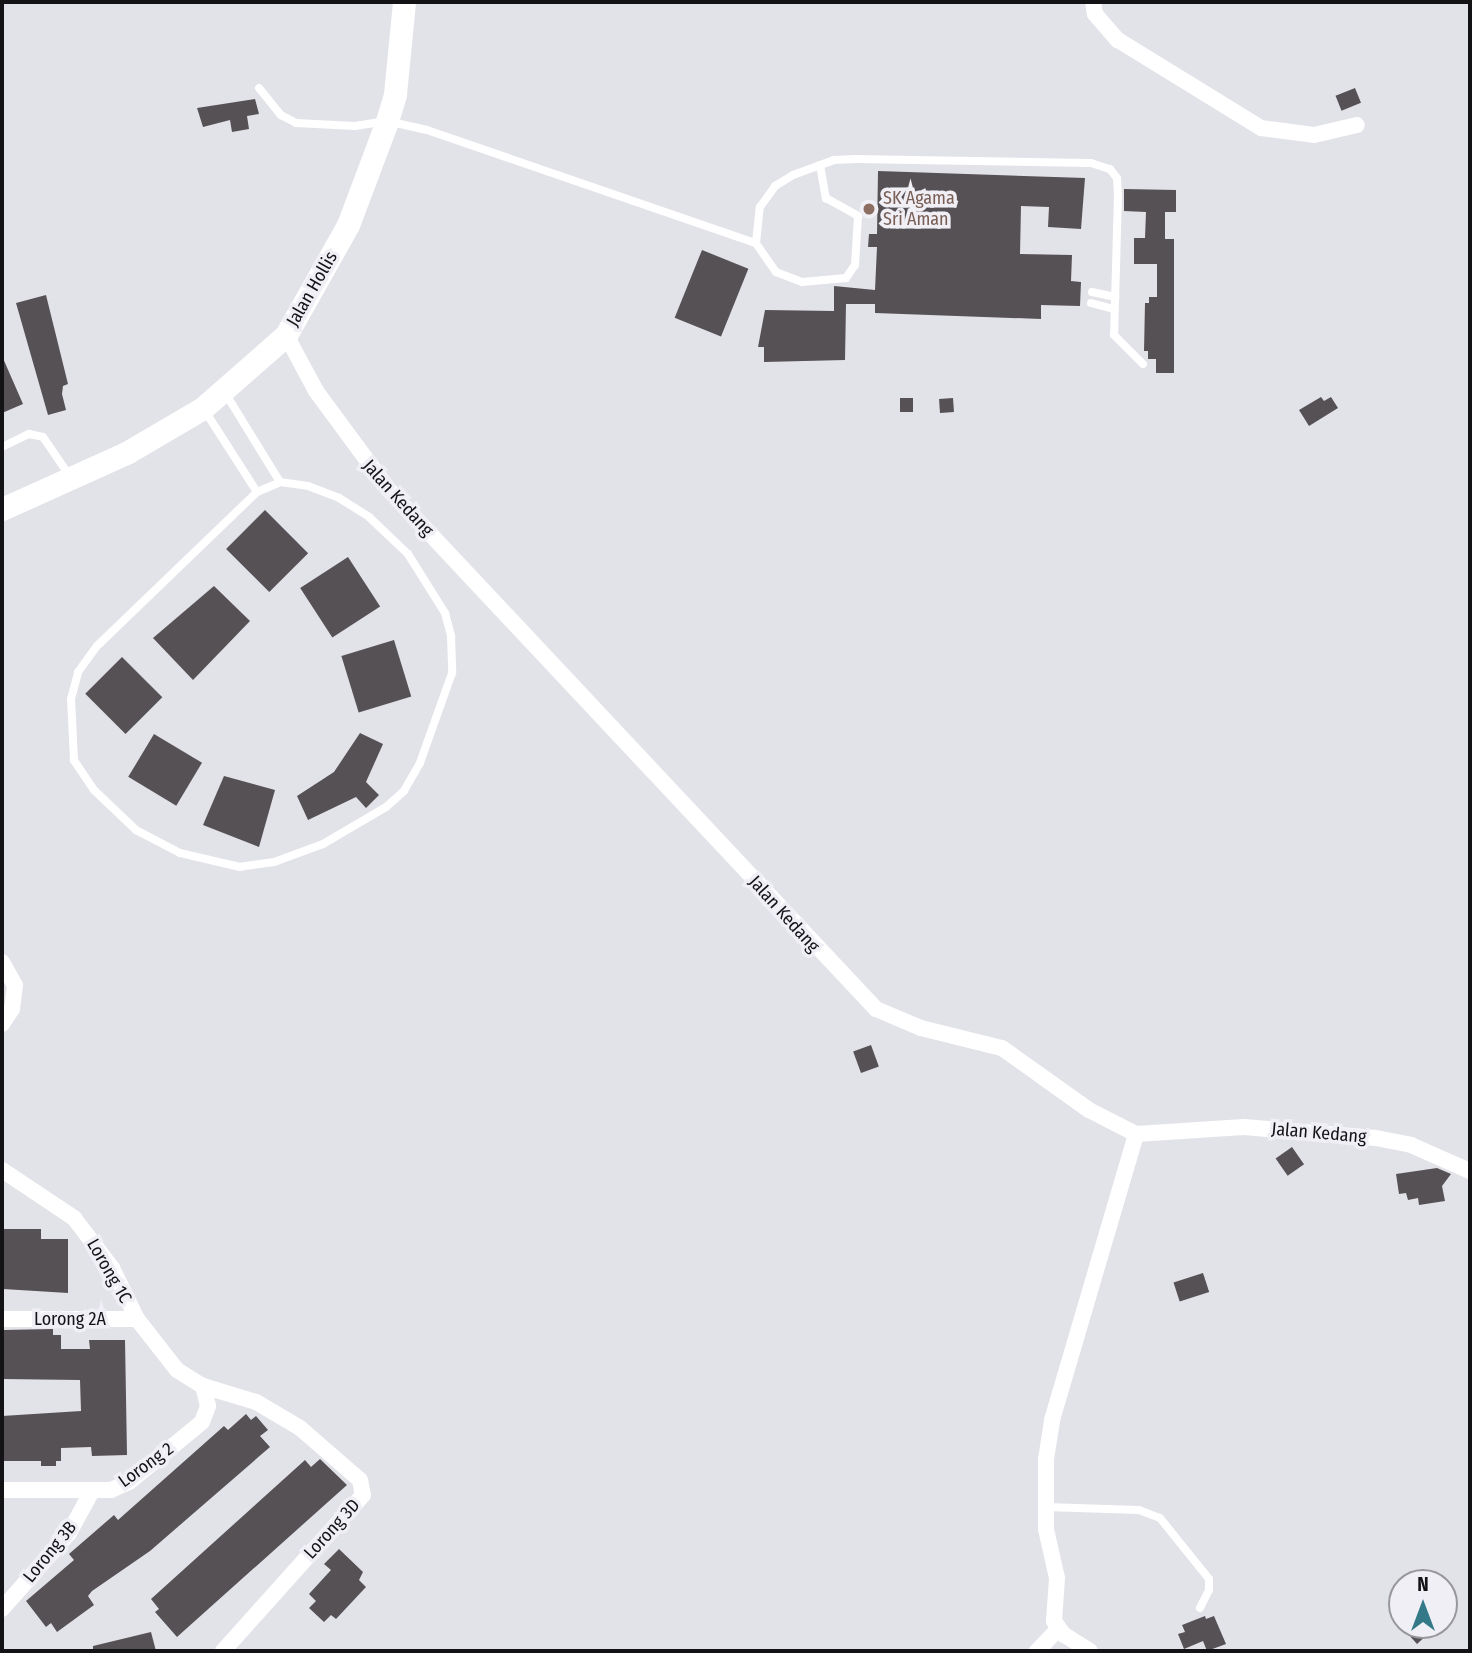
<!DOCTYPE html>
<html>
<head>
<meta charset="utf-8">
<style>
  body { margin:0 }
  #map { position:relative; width:1472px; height:1653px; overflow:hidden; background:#e2e2e9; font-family:"Fira Sans Condensed",sans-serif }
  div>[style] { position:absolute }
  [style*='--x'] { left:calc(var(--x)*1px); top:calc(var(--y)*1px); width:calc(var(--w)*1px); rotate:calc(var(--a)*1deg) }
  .building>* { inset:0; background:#565155; transform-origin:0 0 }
  .lane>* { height:8px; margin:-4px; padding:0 4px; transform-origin:4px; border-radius:4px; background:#fff }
  .street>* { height:16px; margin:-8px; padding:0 8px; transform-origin:8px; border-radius:8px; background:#fff }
  .secondary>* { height:23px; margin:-11.5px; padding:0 11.5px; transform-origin:11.5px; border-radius:11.5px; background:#fff }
  .dots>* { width:19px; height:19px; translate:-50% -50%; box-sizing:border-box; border:4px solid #f0eff6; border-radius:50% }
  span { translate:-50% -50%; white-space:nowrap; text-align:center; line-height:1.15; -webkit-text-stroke:7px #f0eff6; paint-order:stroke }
  .education-label { font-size:18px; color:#785e54 }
  .left { translate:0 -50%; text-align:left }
  .street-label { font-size:18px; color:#131315 }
  .frame { position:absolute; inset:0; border:4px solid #131315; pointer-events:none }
  .north { position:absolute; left:1388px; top:1569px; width:70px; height:70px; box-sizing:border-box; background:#f0eff6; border:2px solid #98979c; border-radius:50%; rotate:0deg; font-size:19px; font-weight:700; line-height:28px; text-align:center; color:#131315 }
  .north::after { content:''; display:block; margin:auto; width:24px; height:32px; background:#347987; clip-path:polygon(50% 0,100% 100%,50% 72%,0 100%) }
</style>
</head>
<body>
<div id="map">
  <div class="building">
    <div style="left:1355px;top:88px;width:16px;height:21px;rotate:68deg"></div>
    <div style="clip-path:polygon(255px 99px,259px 114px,247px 116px,249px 129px,232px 132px,230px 120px,203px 127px,197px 108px)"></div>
    <div style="clip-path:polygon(878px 171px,1085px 178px,1081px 229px,1048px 227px,1049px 207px,1021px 206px,1020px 254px,1072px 255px,1071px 281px,1081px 282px,1080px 306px,1041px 305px,1041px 319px,875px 313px,875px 304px,846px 304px,845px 360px,764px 362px,764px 347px,758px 347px,765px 310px,834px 311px,834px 286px,875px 290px,877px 247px,868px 247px,869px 234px,877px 234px)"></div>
    <div style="clip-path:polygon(1124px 189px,1176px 190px,1176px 212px,1165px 212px,1165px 239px,1174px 239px,1174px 373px,1156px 373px,1156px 359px,1148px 359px,1148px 351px,1144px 351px,1145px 303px,1149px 303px,1149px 297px,1157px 297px,1157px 264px,1134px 264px,1134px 238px,1145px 238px,1146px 212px,1124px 211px)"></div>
    <div style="left:702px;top:250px;width:50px;height:73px;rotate:22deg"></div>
    <div style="clip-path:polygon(46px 295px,68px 384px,63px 386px,62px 394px,66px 410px,48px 415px,16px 303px)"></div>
    <div style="clip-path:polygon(2px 356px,23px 404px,2px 413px)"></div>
    <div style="clip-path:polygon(1321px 397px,1324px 401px,1331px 397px,1338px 408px,1309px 426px,1299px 410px)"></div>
    <div style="left:900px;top:398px;width:13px;height:14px"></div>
    <div style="left:953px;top:398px;width:14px;height:14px;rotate:86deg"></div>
    <div style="left:265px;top:510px;width:61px;height:55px;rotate:45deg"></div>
    <div style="left:348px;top:557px;width:59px;height:57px;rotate:57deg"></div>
    <div style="clip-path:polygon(214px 586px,250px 621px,193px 680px,153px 638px)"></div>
    <div style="left:394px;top:640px;width:59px;height:55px;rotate:73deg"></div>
    <div style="left:122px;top:657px;width:57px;height:52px;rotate:45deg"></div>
    <div style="clip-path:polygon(360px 733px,383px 744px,366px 782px,379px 795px,366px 808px,356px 797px,308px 820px,297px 796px,334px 772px)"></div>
    <div style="left:154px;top:734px;width:56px;height:50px;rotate:31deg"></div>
    <div style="clip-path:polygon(224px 776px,275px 790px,259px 847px,203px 825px)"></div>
    <div style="left:871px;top:1045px;width:23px;height:19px;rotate:70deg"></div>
    <div style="left:1292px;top:1147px;width:21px;height:20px;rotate:55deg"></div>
    <div style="clip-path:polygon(1437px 1168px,1451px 1174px,1442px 1186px,1445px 1201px,1419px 1205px,1418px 1198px,1408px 1200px,1406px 1193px,1399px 1194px,1396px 1174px)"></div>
    <div style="clip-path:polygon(2px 1229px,41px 1229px,41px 1239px,68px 1239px,68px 1293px,3px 1289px)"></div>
    <div style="left:1203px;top:1273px;width:20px;height:31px;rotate:72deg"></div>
    <div style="clip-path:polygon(53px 1329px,53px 1335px,61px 1335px,61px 1349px,90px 1349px,89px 1340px,125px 1340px,127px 1455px,92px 1456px,91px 1447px,61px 1448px,61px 1461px,56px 1461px,56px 1466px,41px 1466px,41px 1461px,2px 1461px,2px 1416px,81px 1411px,80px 1380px,2px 1379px,4px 1330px)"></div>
    <div style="clip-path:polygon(246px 1414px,251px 1420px,256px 1416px,268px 1430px,260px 1436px,270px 1447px,150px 1551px,92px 1591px,88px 1596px,94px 1605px,57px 1632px,51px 1623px,46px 1627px,26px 1601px,74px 1560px,69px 1554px,114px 1515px,118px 1520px,224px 1426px,228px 1430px)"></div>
    <div style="clip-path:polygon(320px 1459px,347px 1485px,177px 1637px,155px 1612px,159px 1609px,151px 1599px,305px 1460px,311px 1467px)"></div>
    <div style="clip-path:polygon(339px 1549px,363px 1572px,359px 1580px,366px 1587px,336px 1619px,331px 1615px,324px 1622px,309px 1608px,316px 1601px,309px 1594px,331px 1570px,324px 1564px)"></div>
    <div style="clip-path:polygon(1205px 1616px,1206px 1619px,1214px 1616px,1226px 1644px,1207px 1651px,1203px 1641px,1184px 1649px,1178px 1634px,1185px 1632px,1182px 1625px)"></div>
    <div style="clip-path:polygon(1400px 1625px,1438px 1625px,1417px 1644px)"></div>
    <div style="clip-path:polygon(151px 1632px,156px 1651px,93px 1651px,93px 1646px)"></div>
  </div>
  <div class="lane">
    <div style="--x:259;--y:88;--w:35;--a:51"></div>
    <div style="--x:281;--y:115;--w:17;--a:28"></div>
    <div style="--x:296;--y:123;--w:59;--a:2.9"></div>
    <div style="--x:355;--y:126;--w:32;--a:-9"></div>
    <div style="--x:387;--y:121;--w:41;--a:12.7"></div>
    <div style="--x:427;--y:130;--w:348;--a:19"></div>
    <div style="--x:820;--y:165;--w:34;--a:80"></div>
    <div style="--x:826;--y:198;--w:37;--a:29"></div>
    <div style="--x:858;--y:216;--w:49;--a:93.5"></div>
    <div style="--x:855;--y:265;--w:16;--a:125"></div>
    <div style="--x:846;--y:278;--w:44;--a:174.8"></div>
    <div style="--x:802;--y:282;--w:28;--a:-159"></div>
    <div style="--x:776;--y:272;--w:35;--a:-125"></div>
    <div style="--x:756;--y:243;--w:36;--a:-84"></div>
    <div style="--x:760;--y:207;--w:26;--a:-54"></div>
    <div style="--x:775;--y:186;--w:21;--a:-31"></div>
    <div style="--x:793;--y:175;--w:44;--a:-20.1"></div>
    <div style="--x:834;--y:160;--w:21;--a:-3"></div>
    <div style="--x:855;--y:159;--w:236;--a:1"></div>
    <div style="--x:1091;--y:163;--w:20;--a:18"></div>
    <div style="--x:1110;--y:169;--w:11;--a:52"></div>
    <div style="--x:1117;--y:178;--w:17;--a:87"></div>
    <div style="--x:1118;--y:195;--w:140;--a:91.6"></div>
    <div style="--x:1114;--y:335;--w:41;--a:45"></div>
    <div style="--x:1092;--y:292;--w:24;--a:12"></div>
    <div style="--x:1091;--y:303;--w:24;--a:15"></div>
    <div style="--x:224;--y:391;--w:107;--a:58.4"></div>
    <div style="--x:205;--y:411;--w:96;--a:57.3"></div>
    <div style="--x:2;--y:447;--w:30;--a:-26"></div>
    <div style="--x:29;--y:434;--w:14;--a:12"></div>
    <div style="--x:43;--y:437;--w:46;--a:55.6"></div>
    <div style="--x:280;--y:482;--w:28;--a:8"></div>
    <div style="--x:308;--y:486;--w:33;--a:21"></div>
    <div style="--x:339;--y:498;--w:36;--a:32"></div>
    <div style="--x:369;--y:517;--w:54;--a:43.5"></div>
    <div style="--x:408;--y:554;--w:70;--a:57.9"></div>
    <div style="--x:445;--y:613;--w:24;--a:75"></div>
    <div style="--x:451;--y:636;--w:37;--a:88"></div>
    <div style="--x:452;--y:673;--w:96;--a:109.6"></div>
    <div style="--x:420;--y:763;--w:32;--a:120"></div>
    <div style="--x:404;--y:791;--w:24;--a:138"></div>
    <div style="--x:386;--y:807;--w:73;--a:149.6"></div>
    <div style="--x:323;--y:844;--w:52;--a:159.8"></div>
    <div style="--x:274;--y:862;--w:34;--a:172"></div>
    <div style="--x:240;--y:867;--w:62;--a:-166.9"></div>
    <div style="--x:180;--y:853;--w:50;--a:-152.4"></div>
    <div style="--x:136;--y:830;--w:58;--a:-136.4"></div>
    <div style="--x:94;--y:790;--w:36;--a:-124"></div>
    <div style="--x:74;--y:760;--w:61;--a:-92.8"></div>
    <div style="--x:71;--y:699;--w:28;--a:-75"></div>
    <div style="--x:78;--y:672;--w:32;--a:-54"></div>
    <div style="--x:97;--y:646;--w:222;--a:-43.9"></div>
    <div style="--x:257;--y:492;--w:25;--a:-23"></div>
    <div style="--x:1046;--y:1507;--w:93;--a:1.8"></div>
    <div style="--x:1139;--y:1510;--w:22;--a:21"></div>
    <div style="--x:1160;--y:1518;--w:78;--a:51.2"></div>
    <div style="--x:1209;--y:1579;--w:11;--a:90"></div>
    <div style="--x:1209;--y:1590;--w:20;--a:117"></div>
  </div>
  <div class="street">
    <div style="--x:1093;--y:2;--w:12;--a:81"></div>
    <div style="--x:1095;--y:14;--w:35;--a:49"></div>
    <div style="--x:1118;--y:40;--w:168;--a:31.6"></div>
    <div style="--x:1261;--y:128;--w:53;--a:7.5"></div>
    <div style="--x:1314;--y:135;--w:44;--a:-13.1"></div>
    <div style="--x:286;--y:335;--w:64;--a:61.8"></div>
    <div style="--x:316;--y:391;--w:123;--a:53.6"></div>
    <div style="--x:389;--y:490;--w:712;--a:46.82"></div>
    <div style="--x:876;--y:1009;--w:49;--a:22.9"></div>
    <div style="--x:921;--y:1028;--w:83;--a:13.9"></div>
    <div style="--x:1002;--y:1048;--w:107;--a:35.5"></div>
    <div style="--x:1089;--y:1110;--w:53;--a:27.1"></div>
    <div style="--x:1136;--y:1134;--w:108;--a:-3.7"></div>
    <div style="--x:1244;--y:1127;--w:132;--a:4.8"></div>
    <div style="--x:1376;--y:1138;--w:36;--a:11"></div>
    <div style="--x:1411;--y:1145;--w:64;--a:23.8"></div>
    <div style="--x:2;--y:962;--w:26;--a:61"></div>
    <div style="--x:15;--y:985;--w:24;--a:97"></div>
    <div style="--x:12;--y:1009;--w:18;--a:124"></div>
    <div style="--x:2;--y:1170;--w:87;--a:33.7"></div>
    <div style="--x:74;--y:1218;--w:63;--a:52.8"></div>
    <div style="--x:112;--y:1268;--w:57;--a:63.9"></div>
    <div style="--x:137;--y:1319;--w:65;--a:51.9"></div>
    <div style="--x:177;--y:1370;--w:31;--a:32"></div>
    <div style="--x:203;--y:1386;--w:55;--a:16.8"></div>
    <div style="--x:256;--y:1402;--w:51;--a:30.6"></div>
    <div style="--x:300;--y:1428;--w:79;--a:40.9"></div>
    <div style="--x:360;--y:1480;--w:15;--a:79"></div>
    <div style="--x:363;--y:1495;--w:210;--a:131.9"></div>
    <div style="--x:2;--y:1319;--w:135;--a:0"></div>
    <div style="--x:2;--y:1490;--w:109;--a:0"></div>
    <div style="--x:111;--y:1490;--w:20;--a:-24"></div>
    <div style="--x:129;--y:1482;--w:94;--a:-39.4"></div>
    <div style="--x:202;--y:1422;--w:17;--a:-69"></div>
    <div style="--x:208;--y:1406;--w:21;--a:-104"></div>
    <div style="--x:2;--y:1609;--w:101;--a:-48.6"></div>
    <div style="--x:69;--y:1533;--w:48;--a:-61.3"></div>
    <div style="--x:1037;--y:1651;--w:30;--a:-46"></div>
    <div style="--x:1090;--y:1651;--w:31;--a:-148"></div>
    <div style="--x:1064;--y:1635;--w:17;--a:-126"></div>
    <div style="--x:1054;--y:1621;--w:43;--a:-86"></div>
    <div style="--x:1057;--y:1578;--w:50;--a:-102.7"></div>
    <div style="--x:1046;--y:1529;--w:70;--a:-90"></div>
    <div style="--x:1046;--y:1459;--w:39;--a:-81"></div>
    <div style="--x:1052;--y:1420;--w:298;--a:-73.6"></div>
  </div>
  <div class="secondary">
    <div style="--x:2;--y:509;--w:138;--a:-24.3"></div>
    <div style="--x:128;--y:452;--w:87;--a:-30.4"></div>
    <div style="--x:203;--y:408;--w:111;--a:-41.3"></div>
    <div style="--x:286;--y:335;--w:126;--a:-60.6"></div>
    <div style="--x:348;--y:225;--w:111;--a:-69.4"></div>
    <div style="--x:387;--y:121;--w:28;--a:-73"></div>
    <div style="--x:395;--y:94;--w:92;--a:-84.4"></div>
  </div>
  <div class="dots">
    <div style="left:869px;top:209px;background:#8d6e63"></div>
  </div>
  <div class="education-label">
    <span class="left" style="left:883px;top:209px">SK Agama<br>Sri Aman</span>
  </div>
  <div class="street-label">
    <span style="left:312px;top:289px;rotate:-60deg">Jalan Hollis</span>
    <span style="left:398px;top:498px;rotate:48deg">Jalan Kedang</span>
    <span style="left:784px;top:914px;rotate:48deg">Jalan Kedang</span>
    <span style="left:1319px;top:1133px;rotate:5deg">Jalan Kedang</span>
    <span style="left:109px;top:1271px;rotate:60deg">Lorong 1C</span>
    <span style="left:70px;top:1319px">Lorong 2A</span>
    <span style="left:146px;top:1465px;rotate:-36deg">Lorong 2</span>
    <span style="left:332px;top:1529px;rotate:-48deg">Lorong 3D</span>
    <span style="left:50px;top:1552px;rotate:-51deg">Lorong 3B</span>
  </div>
  <div class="frame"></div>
  <div class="north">N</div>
</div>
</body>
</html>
